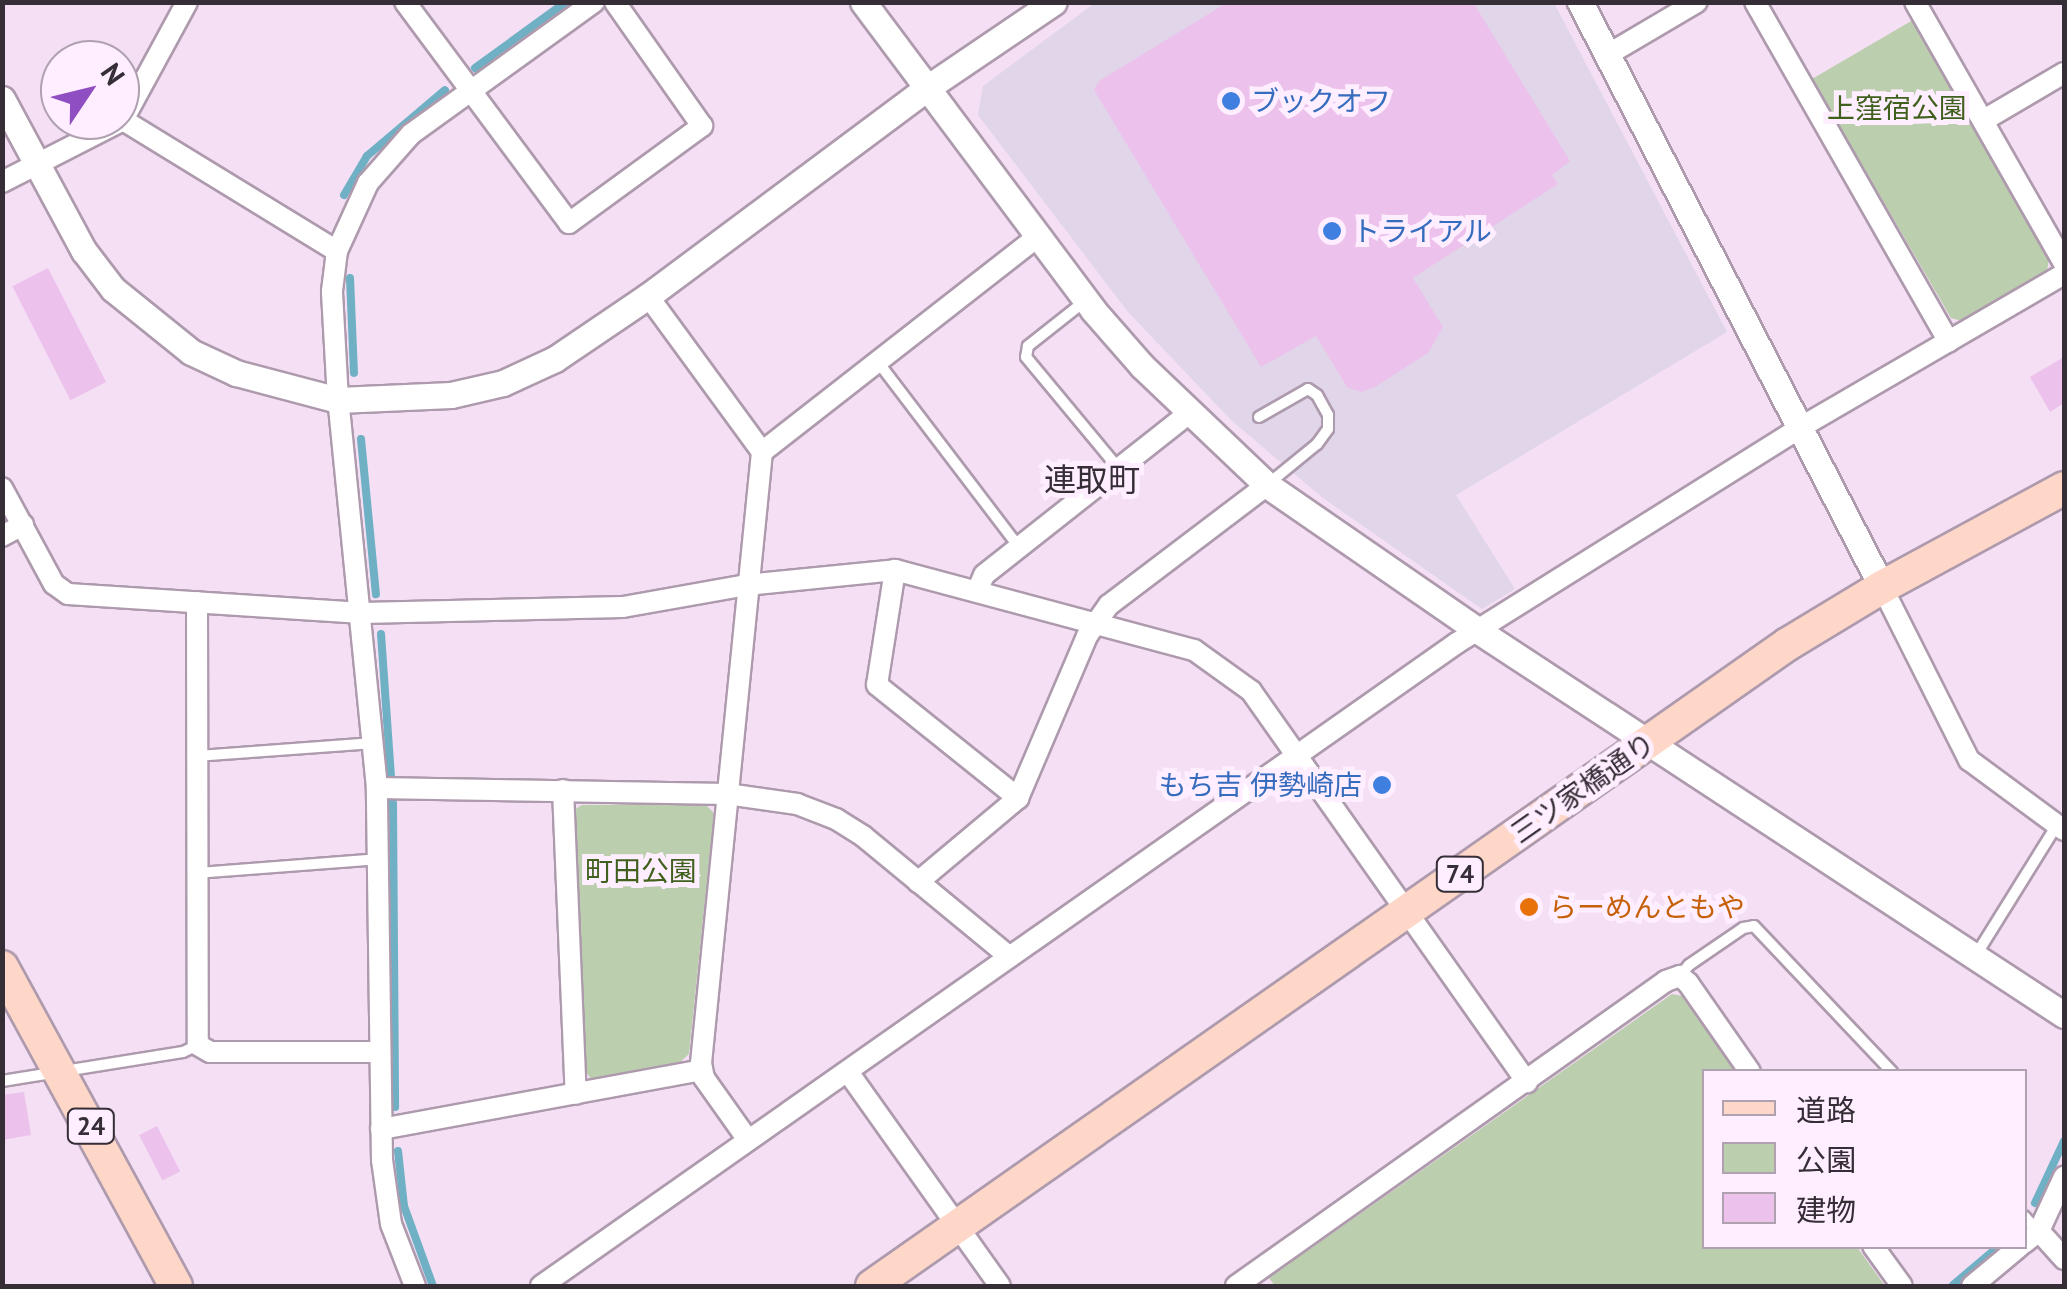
<!DOCTYPE html>
<html>
<head>
<meta charset="utf-8">
<style>
  body { margin:0 }
  #map { position:relative; width:2067px; height:1289px; overflow:hidden; background:#f4dff4; font-family:"PT Sans","Noto Sans JP",sans-serif }
  div>[style] { position:absolute }
  [style*='--x'] { left:calc(var(--x)*1px); top:calc(var(--y)*1px); width:calc(var(--w)*1px); rotate:calc(var(--a)*1deg) }
  .commercial>* { inset:0; background:#e0d5e9 }
  .green>* { inset:0; background:#bbcead }
  .stream>* { height:8px; margin:-4px; padding:0 4px; transform-origin:4px; border-radius:4px; background:#6fb0c4 }
  .building>* { inset:0; background:#ecc2ec; transform-origin:0 0 }
  .roads { filter:drop-shadow(2px 0 #ae9aad) drop-shadow(-2px 0 #ae9aad) drop-shadow(0 2px #ae9aad) drop-shadow(0 -2px #ae9aad) }
  .service>* { height:10px; margin:-5px; padding:0 5px; transform-origin:5px; border-radius:5px; background:#fff }
  .minor>* { height:20px; margin:-10px; padding:0 10px; transform-origin:10px; border-radius:10px; background:#fff }
  .tertiary>* { height:25px; margin:-12.5px; padding:0 12.5px; transform-origin:12.5px; border-radius:12.5px; background:#fff }
  .primary>* { height:32px; margin:-16px; padding:0 16px; transform-origin:16px; border-radius:16px; background:#fed7c8 }
  .dots>* { width:28px; height:28px; translate:-50% -50%; box-sizing:border-box; border:5px solid #fef; border-radius:50% }
  span { translate:-50% -50%; white-space:nowrap; text-align:center; line-height:1.15; -webkit-text-stroke:10px #fef; paint-order:stroke }
  .shield-label span { padding:2px 8px; background:#fef; border:2px solid; border-radius:8px; -webkit-text-stroke-width:0 }
  .shield-label { font-size:25px; color:#362e36; font-weight:700 }
  .shop-label { font-size:28px; color:#366cbe }
  .left { translate:0 -50%; text-align:left }
  .right { translate:-100% -50%; text-align:right }
  .park-label { font-size:28px; color:#40601d }
  .street-label { font-size:28px; color:#362e36 }
  .food-label { font-size:28px; color:#c56008 }
  .quarter-label { font-size:32px; color:#362e36 }
  .frame { position:absolute; inset:0; border:5px solid #362e36; pointer-events:none }
  .legend { position:absolute; left:1702px; top:1069px; width:325px; height:180px; box-sizing:border-box; background:#fef; border:2px solid #afa1af; margin:0; padding:12px 18px; list-style:none; font-size:30px; color:#362e36 }
  .legend li { display:flex; align-items:center; gap:20px; height:50px }
  .legend b { width:50px; border:2px solid #afa1af }
  .north { position:absolute; left:40px; top:40px; width:100px; height:100px; box-sizing:border-box; background:#fef; border:2px solid #afa1af; border-radius:50%; rotate:55deg; font-size:28px; font-weight:700; line-height:40px; text-align:center; color:#362e36 }
  .north::after { content:''; display:block; margin:auto; width:35px; height:45px; background:#904ec3; clip-path:polygon(50% 0,100% 100%,50% 72%,0 100%) }
</style>
</head>
<body>
<div id="map">
  <div class="commercial">
    <div style="clip-path:polygon(1095px 3px,1554px 3px,1727px 332px,1456px 495px,1515px 589px,1482px 609px,1323px 498px,1232px 421px,1128px 312px,978px 115px,983px 86px)"></div>
  </div>
  <div class="green">
    <div style="clip-path:polygon(1913px 20px,2049px 259px,2047px 271px,1965px 322px,1951px 318px,1812px 79px)"></div>
    <div style="clip-path:polygon(705px 804px,714px 813px,689px 1054px,679px 1063px,592px 1080px,585px 1071px,572px 811px,582px 805px)"></div>
    <div style="clip-path:polygon(1672px 994px,1682px 996px,1735px 1071px,1704px 1072px,1704px 1246px,1857px 1247px,1885px 1286px,1275px 1286px,1269px 1278px)"></div>
  </div>
  <div class="stream">
    <div style="--x:475;--y:68;--w:112;--a:-36"></div>
    <div style="--x:344;--y:195;--w:45;--a:-59.5"></div>
    <div style="--x:367;--y:156;--w:102;--a:-40.2"></div>
    <div style="--x:350;--y:278;--w:95;--a:87.6"></div>
    <div style="--x:361;--y:439;--w:156;--a:84.5"></div>
    <div style="--x:381;--y:634;--w:171;--a:86"></div>
    <div style="--x:393;--y:805;--w:302;--a:89.6"></div>
    <div style="--x:398;--y:1151;--w:55;--a:83.8"></div>
    <div style="--x:404;--y:1206;--w:85;--a:70.1"></div>
    <div style="--x:2035;--y:1203;--w:68;--a:-64.9"></div>
    <div style="--x:1953;--y:1285;--w:60;--a:-40.3"></div>
  </div>
  <div class="building">
    <div style="clip-path:polygon(1228px 2px,1473px 2px,1570px 161px,1552px 175px,1558px 184px,1413px 278px,1443px 327px,1428px 353px,1375px 387px,1361px 392px,1347px 387px,1316px 336px,1261px 367px,1094px 90px,1099px 81px)"></div>
    <div style="left:48px;top:268px;width:128px;height:40px;rotate:63deg"></div>
    <div style="clip-path:polygon(2064px 357px,2064px 403px,2050px 412px,2030px 377px)"></div>
    <div style="clip-path:polygon(24px 1092px,31px 1135px,2px 1140px,2px 1095px)"></div>
    <div style="left:157px;top:1126px;width:51px;height:20px;rotate:63deg"></div>
  </div>
  <div class="roads">
    <div class="service">
      <div style="--x:1085;--y:301;--w:73;--a:141.7"></div>
      <div style="--x:1028;--y:346;--w:11;--a:100"></div>
      <div style="--x:1026;--y:357;--w:144;--a:50.3"></div>
      <div style="--x:878;--y:362;--w:231;--a:52.7"></div>
      <div style="--x:1259;--y:417;--w:56;--a:-29.7"></div>
      <div style="--x:1308;--y:389;--w:11;--a:34"></div>
      <div style="--x:1317;--y:395;--w:23;--a:61"></div>
      <div style="--x:1328;--y:415;--w:14;--a:90"></div>
      <div style="--x:1328;--y:429;--w:19;--a:126"></div>
      <div style="--x:1317;--y:444;--w:63;--a:140.8"></div>
      <div style="--x:197;--y:756;--w:176;--a:-4.2"></div>
      <div style="--x:197;--y:873;--w:182;--a:-4.4"></div>
      <div style="--x:1976;--y:955;--w:153;--a:-58.1"></div>
      <div style="--x:1680;--y:976;--w:14;--a:-51"></div>
      <div style="--x:1689;--y:965;--w:65;--a:-34.4"></div>
      <div style="--x:1743;--y:928;--w:11;--a:-10"></div>
      <div style="--x:1754;--y:926;--w:201;--a:46.6"></div>
      <div style="--x:2;--y:1081;--w:183;--a:-9.1"></div>
      <div style="--x:183;--y:1052;--w:17;--a:-25"></div>
      <div style="--x:2024;--y:1216;--w:21;--a:47"></div>
    </div>
    <div class="minor">
      <div style="--x:405;--y:2;--w:275;--a:53.4"></div>
      <div style="--x:569;--y:223;--w:165;--a:-36.1"></div>
      <div style="--x:702;--y:126;--w:151;--a:-125.1"></div>
      <div style="--x:1755;--y:2;--w:391;--a:60.3"></div>
      <div style="--x:1915;--y:2;--w:301;--a:60.3"></div>
      <div style="--x:1607;--y:55;--w:104;--a:-30.5"></div>
      <div style="--x:123;--y:120;--w:251;--a:31.5"></div>
      <div style="--x:1984;--y:120;--w:93;--a:-30.4"></div>
      <div style="--x:2;--y:182;--w:136;--a:-27.1"></div>
      <div style="--x:123;--y:120;--w:134;--a:-61.5"></div>
      <div style="--x:648;--y:296;--w:193;--a:53.8"></div>
      <div style="--x:762;--y:452;--w:614;--a:95.7"></div>
      <div style="--x:701;--y:1063;--w:15;--a:79"></div>
      <div style="--x:704;--y:1078;--w:76;--a:54.6"></div>
      <div style="--x:762;--y:452;--w:348;--a:-38"></div>
      <div style="--x:2;--y:488;--w:109;--a:61.6"></div>
      <div style="--x:54;--y:584;--w:17;--a:36"></div>
      <div style="--x:68;--y:594;--w:295;--a:3.7"></div>
      <div style="--x:362;--y:613;--w:261;--a:-1.3"></div>
      <div style="--x:623;--y:607;--w:125;--a:-10.1"></div>
      <div style="--x:746;--y:585;--w:150;--a:-5.7"></div>
      <div style="--x:895;--y:570;--w:310;--a:15"></div>
      <div style="--x:1194;--y:650;--w:70;--a:35.7"></div>
      <div style="--x:1251;--y:691;--w:479;--a:54.8"></div>
      <div style="--x:2;--y:536;--w:24;--a:-28"></div>
      <div style="--x:895;--y:570;--w:116;--a:98.9"></div>
      <div style="--x:877;--y:685;--w:181;--a:38.7"></div>
      <div style="--x:1882;--y:587;--w:194;--a:63.3"></div>
      <div style="--x:1969;--y:760;--w:118;--a:36.4"></div>
      <div style="--x:977;--y:591;--w:17;--a:-66"></div>
      <div style="--x:984;--y:575;--w:261;--a:-38.3"></div>
      <div style="--x:197;--y:602;--w:443;--a:89.9"></div>
      <div style="--x:198;--y:1045;--w:14;--a:30"></div>
      <div style="--x:210;--y:1052;--w:169;--a:0"></div>
      <div style="--x:377;--y:788;--w:350;--a:1"></div>
      <div style="--x:727;--y:794;--w:71;--a:8.1"></div>
      <div style="--x:797;--y:804;--w:42;--a:21"></div>
      <div style="--x:836;--y:819;--w:32;--a:32"></div>
      <div style="--x:863;--y:836;--w:190;--a:39.5"></div>
      <div style="--x:563;--y:790;--w:304;--a:87.6"></div>
      <div style="--x:918;--y:882;--w:131;--a:-40"></div>
      <div style="--x:1018;--y:798;--w:176;--a:-66.9"></div>
      <div style="--x:1087;--y:636;--w:38;--a:-55"></div>
      <div style="--x:1109;--y:605;--w:198;--a:-37.2"></div>
      <div style="--x:848;--y:1072;--w:262;--a:54.6"></div>
      <div style="--x:381;--y:1129;--w:325;--a:-10.4"></div>
      <div style="--x:2039;--y:1231;--w:38;--a:48"></div>
      <div style="--x:2024;--y:1243;--w:19;--a:-39"></div>
      <div style="--x:2039;--y:1231;--w:60;--a:-65.2"></div>
      <div style="--x:1873;--y:1246;--w:49;--a:54.1"></div>
      <div style="--x:415;--y:1286;--w:66;--a:-111.2"></div>
      <div style="--x:391;--y:1224;--w:65;--a:-98"></div>
      <div style="--x:382;--y:1160;--w:372;--a:-90.8"></div>
      <div style="--x:377;--y:788;--w:390;--a:-95.7"></div>
      <div style="--x:338;--y:400;--w:109;--a:-93.2"></div>
      <div style="--x:332;--y:291;--w:40;--a:-82.9"></div>
      <div style="--x:337;--y:251;--w:75;--a:-65.5"></div>
      <div style="--x:368;--y:183;--w:65;--a:-48.7"></div>
      <div style="--x:411;--y:134;--w:226;--a:-35.8"></div>
      <div style="--x:541;--y:1286;--w:1119;--a:-35.07"></div>
      <div style="--x:1457;--y:643;--w:406;--a:-32.1"></div>
      <div style="--x:1801;--y:427;--w:304;--a:-30.2"></div>
      <div style="--x:1236;--y:1286;--w:527;--a:-35.35"></div>
      <div style="--x:1666;--y:981;--w:15;--a:-20"></div>
      <div style="--x:1680;--y:976;--w:11;--a:41"></div>
      <div style="--x:1688;--y:983;--w:108;--a:55.1"></div>
      <div style="--x:1972;--y:1286;--w:62;--a:-39.8"></div>
    </div>
    <div class="tertiary">
      <div style="--x:863;--y:2;--w:384;--a:53.2"></div>
      <div style="--x:1093;--y:310;--w:74;--a:48.8"></div>
      <div style="--x:1142;--y:366;--w:173;--a:43.6"></div>
      <div style="--x:1267;--y:485;--w:255;--a:34.6"></div>
      <div style="--x:1477;--y:630;--w:702;--a:33.26"></div>
      <div style="--x:1580;--y:2;--w:658;--a:62.7"></div>
      <div style="--x:2;--y:99;--w:173;--a:61.7"></div>
      <div style="--x:84;--y:251;--w:48;--a:52.7"></div>
      <div style="--x:113;--y:289;--w:100;--a:38.9"></div>
      <div style="--x:191;--y:352;--w:50;--a:25"></div>
      <div style="--x:236;--y:373;--w:106;--a:14.8"></div>
      <div style="--x:338;--y:400;--w:113;--a:-2.5"></div>
      <div style="--x:451;--y:395;--w:53;--a:-13"></div>
      <div style="--x:503;--y:383;--w:57;--a:-24.8"></div>
      <div style="--x:555;--y:359;--w:112;--a:-34.1"></div>
      <div style="--x:648;--y:296;--w:348;--a:-36.7"></div>
      <div style="--x:927;--y:88;--w:153;--a:-34.1"></div>
    </div>
    <div class="primary">
      <div style="--x:2;--y:967;--w:363;--a:61.4"></div>
      <div style="--x:872;--y:1286;--w:1119;--a:-35.03"></div>
      <div style="--x:1788;--y:644;--w:110;--a:-31.2"></div>
      <div style="--x:1882;--y:587;--w:207;--a:-28.5"></div>
    </div>
  </div>
  <div class="dots">
    <div style="left:1231px;top:101px;background:#3f7fe0"></div>
    <div style="left:1332px;top:231px;background:#3f7fe0"></div>
    <div style="left:1382px;top:785px;background:#3f7fe0"></div>
    <div style="left:1529px;top:907px;background:#e8710a"></div>
  </div>
  <div class="shield-label">
    <span style="left:1460px;top:874px">74</span>
    <span style="left:91px;top:1126px">24</span>
  </div>
  <div class="shop-label">
    <span class="left" style="left:1251px;top:101px">ブックオフ</span>
    <span class="left" style="left:1352px;top:231px">トライアル</span>
    <span class="right" style="left:1362px;top:785px">もち吉 伊勢崎店</span>
  </div>
  <div class="park-label">
    <span style="left:1897px;top:108px">上窪宿公園</span>
    <span style="left:641px;top:871px">町田公園</span>
  </div>
  <div class="street-label">
    <span style="left:1583px;top:788px;rotate:-35deg">三ツ家橋通り</span>
  </div>
  <div class="food-label">
    <span class="left" style="left:1549px;top:907px">らーめんともや</span>
  </div>
  <div class="quarter-label">
    <span style="left:1092px;top:479px">連取町</span>
  </div>
  <div class="frame"></div>
  <ul class="legend">
  <li><b style="height:12px;background:#fed7c8"></b>道路</li>
  <li><b style="height:28px;background:#bbcead"></b>公園</li>
  <li><b style="height:28px;background:#ecc2ec"></b>建物</li>
  </ul>
  <div class="north">N</div>
</div>
</body>
</html>
